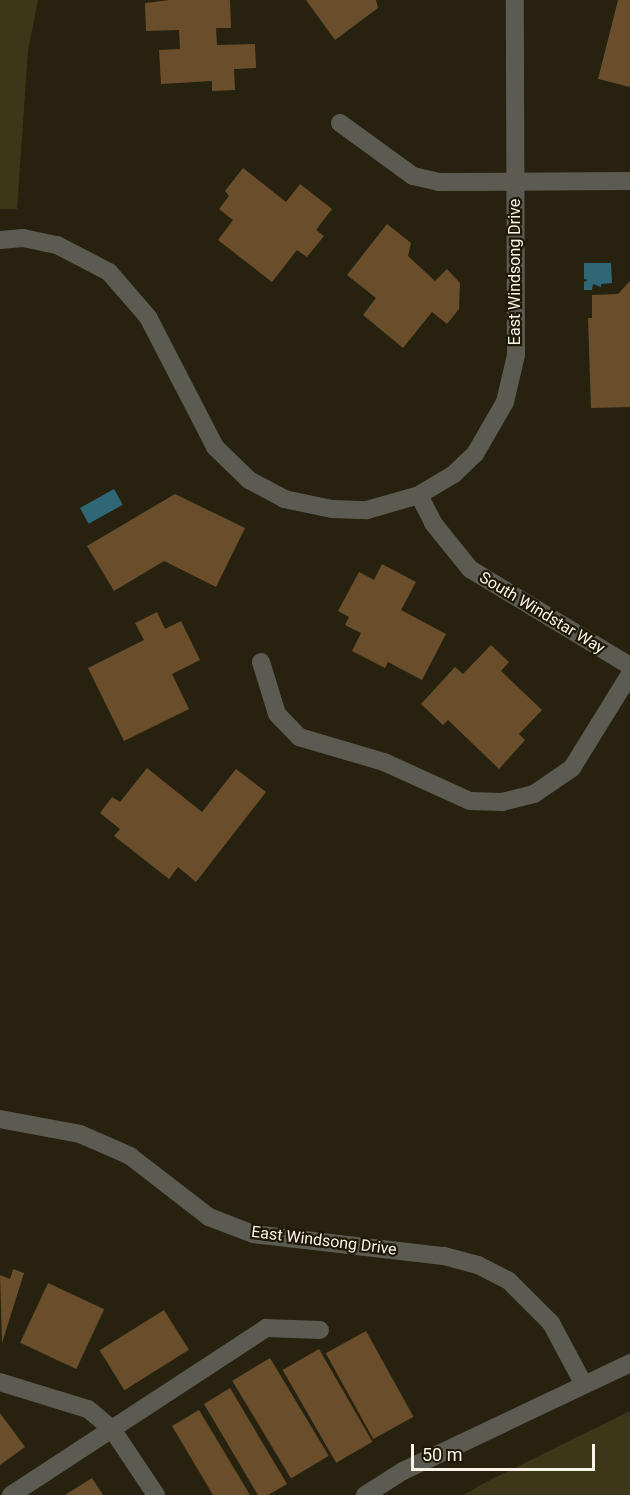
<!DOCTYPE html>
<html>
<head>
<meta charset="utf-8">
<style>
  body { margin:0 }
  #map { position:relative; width:630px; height:1495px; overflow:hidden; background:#27220f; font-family:Roboto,sans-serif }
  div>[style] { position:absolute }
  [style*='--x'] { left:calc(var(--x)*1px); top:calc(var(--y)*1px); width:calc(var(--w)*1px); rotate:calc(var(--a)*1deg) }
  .green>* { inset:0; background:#3d3618 }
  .water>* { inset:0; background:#306777; transform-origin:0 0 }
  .building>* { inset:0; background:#6a4e2b; transform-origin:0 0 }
  .minor>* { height:18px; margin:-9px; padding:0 9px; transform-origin:9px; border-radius:9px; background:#5b5b51 }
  span { translate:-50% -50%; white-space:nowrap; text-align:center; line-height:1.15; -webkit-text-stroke:4.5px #1e1906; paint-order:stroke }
  .street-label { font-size:16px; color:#f8f4e8 }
  .scale { position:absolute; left:411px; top:1444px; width:184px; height:27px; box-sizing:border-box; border:3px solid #f8f4e8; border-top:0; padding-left:8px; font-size:18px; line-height:21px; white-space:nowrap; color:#f8f4e8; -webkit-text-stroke:4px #1e1906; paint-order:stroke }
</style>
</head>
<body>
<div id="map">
  <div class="green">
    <div style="clip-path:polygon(0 0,38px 0,28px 51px,17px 209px,0 209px)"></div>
    <div style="clip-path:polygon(630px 1411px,630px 1495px,463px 1495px,490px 1480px)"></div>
  </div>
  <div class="water">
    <div style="clip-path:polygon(584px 263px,611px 263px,612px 283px,601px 284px,601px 287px,593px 284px,592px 290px,584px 290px,584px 282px,588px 280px,584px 279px)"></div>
    <div style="left:114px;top:489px;width:18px;height:39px;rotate:61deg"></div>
  </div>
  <div class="building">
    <div style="clip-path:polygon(170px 0,230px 0,231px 28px,216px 28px,217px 45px,255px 44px,256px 68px,234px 69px,235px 90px,212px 91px,212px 81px,161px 84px,159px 50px,180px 49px,179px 30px,146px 31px,145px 3px)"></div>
    <div style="clip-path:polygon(306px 0,376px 0,378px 8px,335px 40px)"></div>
    <div style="clip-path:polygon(618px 0,630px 0,630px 87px,598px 79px)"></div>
    <div style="clip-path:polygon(243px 168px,286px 202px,300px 184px,332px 209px,316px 230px,324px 236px,307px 257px,297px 250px,272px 282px,218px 240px,233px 220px,219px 209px,229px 196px,225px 191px)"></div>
    <div style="clip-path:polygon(387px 224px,411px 243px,408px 256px,435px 281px,447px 269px,460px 283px,459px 309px,447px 324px,432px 312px,403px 348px,363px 315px,376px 298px,347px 275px)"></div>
    <div style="clip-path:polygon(630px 281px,630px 407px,591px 408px,588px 318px,592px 318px,592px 295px,618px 294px)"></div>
    <div style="clip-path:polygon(175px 494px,245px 528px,216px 587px,164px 561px,114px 591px,87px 546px)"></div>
    <div style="clip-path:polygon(382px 564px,416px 582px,401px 610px,446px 634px,422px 680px,388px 662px,385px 668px,352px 651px,361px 633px,345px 625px,349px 617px,338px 611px,359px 572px,374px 580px)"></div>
    <div style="clip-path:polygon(157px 612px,165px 629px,181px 621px,200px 660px,172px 674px,189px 709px,124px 741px,88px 668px,144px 640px,135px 623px)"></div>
    <div style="clip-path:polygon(491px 645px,509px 662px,501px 671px,542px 710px,519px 734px,525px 740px,499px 769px,448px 720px,443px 725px,421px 704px,455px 667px,463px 674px)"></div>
    <div style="clip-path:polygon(147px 768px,202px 812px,236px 769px,266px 792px,196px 882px,178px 867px,169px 879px,114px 836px,120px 829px,100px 813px,112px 797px,120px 802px)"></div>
    <div style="clip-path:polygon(13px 1269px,24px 1273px,2px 1343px,0 1275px,10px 1279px)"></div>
    <div style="left:48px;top:1283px;width:62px;height:66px;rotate:25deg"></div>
    <div style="left:164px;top:1310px;width:47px;height:76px;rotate:58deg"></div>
    <div style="left:366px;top:1331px;width:98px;height:46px;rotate:61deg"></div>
    <div style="left:319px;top:1349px;width:107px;height:42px;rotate:60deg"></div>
    <div style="left:270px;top:1358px;width:114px;height:44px;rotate:59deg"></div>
    <div style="clip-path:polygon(230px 1388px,287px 1484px,268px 1495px,258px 1495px,204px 1404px)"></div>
    <div style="clip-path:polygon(199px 1410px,250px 1495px,213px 1495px,172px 1426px)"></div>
    <div style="clip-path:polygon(0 1413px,25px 1447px,0 1465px)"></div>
    <div style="clip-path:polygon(92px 1478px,103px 1495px,65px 1495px)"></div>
  </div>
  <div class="minor">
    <div style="--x:340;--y:123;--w:90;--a:36"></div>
    <div style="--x:413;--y:176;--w:27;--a:13"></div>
    <div style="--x:439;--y:182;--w:191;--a:-0.3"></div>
    <div style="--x:0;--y:240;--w:23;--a:-5"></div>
    <div style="--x:23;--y:238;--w:35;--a:12"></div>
    <div style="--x:57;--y:245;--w:59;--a:27.4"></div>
    <div style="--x:109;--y:272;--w:60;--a:49.1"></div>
    <div style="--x:148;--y:317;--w:146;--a:62.7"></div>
    <div style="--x:215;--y:447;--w:47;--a:44.1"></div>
    <div style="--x:249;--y:480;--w:40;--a:28"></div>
    <div style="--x:284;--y:499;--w:49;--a:11.8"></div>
    <div style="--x:332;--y:509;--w:35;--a:2"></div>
    <div style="--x:367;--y:510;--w:54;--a:-16.1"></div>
    <div style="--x:419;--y:495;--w:41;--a:-31"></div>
    <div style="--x:454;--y:474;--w:29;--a:-44"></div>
    <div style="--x:475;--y:454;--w:60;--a:-60"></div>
    <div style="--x:505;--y:402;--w:48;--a:-76.8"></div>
    <div style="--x:516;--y:355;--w:355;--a:-90.2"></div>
    <div style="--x:419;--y:495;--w:31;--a:63"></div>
    <div style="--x:433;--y:523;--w:59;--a:51.2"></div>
    <div style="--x:470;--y:569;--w:187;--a:31.2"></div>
    <div style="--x:261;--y:662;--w:54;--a:72.9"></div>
    <div style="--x:277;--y:714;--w:32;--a:46"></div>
    <div style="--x:299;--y:737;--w:89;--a:16.4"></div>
    <div style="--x:384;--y:762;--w:94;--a:24.4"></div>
    <div style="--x:470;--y:801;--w:32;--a:2"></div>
    <div style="--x:502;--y:802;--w:33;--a:-14"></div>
    <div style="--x:534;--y:794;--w:46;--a:-34.4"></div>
    <div style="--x:572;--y:768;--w:110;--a:-58.3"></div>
    <div style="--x:0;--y:1119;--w:81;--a:10.6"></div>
    <div style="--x:80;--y:1134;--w:55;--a:23.7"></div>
    <div style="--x:130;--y:1156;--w:100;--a:37.7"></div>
    <div style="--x:209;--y:1217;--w:47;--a:21.1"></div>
    <div style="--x:253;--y:1234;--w:192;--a:6.6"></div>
    <div style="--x:444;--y:1256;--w:35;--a:15"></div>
    <div style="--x:478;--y:1265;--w:34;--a:27"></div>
    <div style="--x:508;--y:1280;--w:61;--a:45"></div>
    <div style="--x:551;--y:1323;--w:68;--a:61.9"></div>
    <div style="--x:0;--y:1382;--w:92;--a:17.1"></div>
    <div style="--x:88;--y:1409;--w:31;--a:40"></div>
    <div style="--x:112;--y:1429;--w:79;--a:56.3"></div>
    <div style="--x:11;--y:1495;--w:305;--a:-33.2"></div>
    <div style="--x:266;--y:1328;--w:54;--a:2.1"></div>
    <div style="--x:365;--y:1495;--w:45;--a:-32.3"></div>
    <div style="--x:403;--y:1471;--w:251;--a:-25.4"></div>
  </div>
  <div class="street-label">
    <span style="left:515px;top:272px;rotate:-90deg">East Windsong Drive</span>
    <span style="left:542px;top:613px;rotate:31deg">South Windstar Way</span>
    <span style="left:324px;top:1241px;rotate:7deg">East Windsong Drive</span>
  </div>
  <div class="scale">50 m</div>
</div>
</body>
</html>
